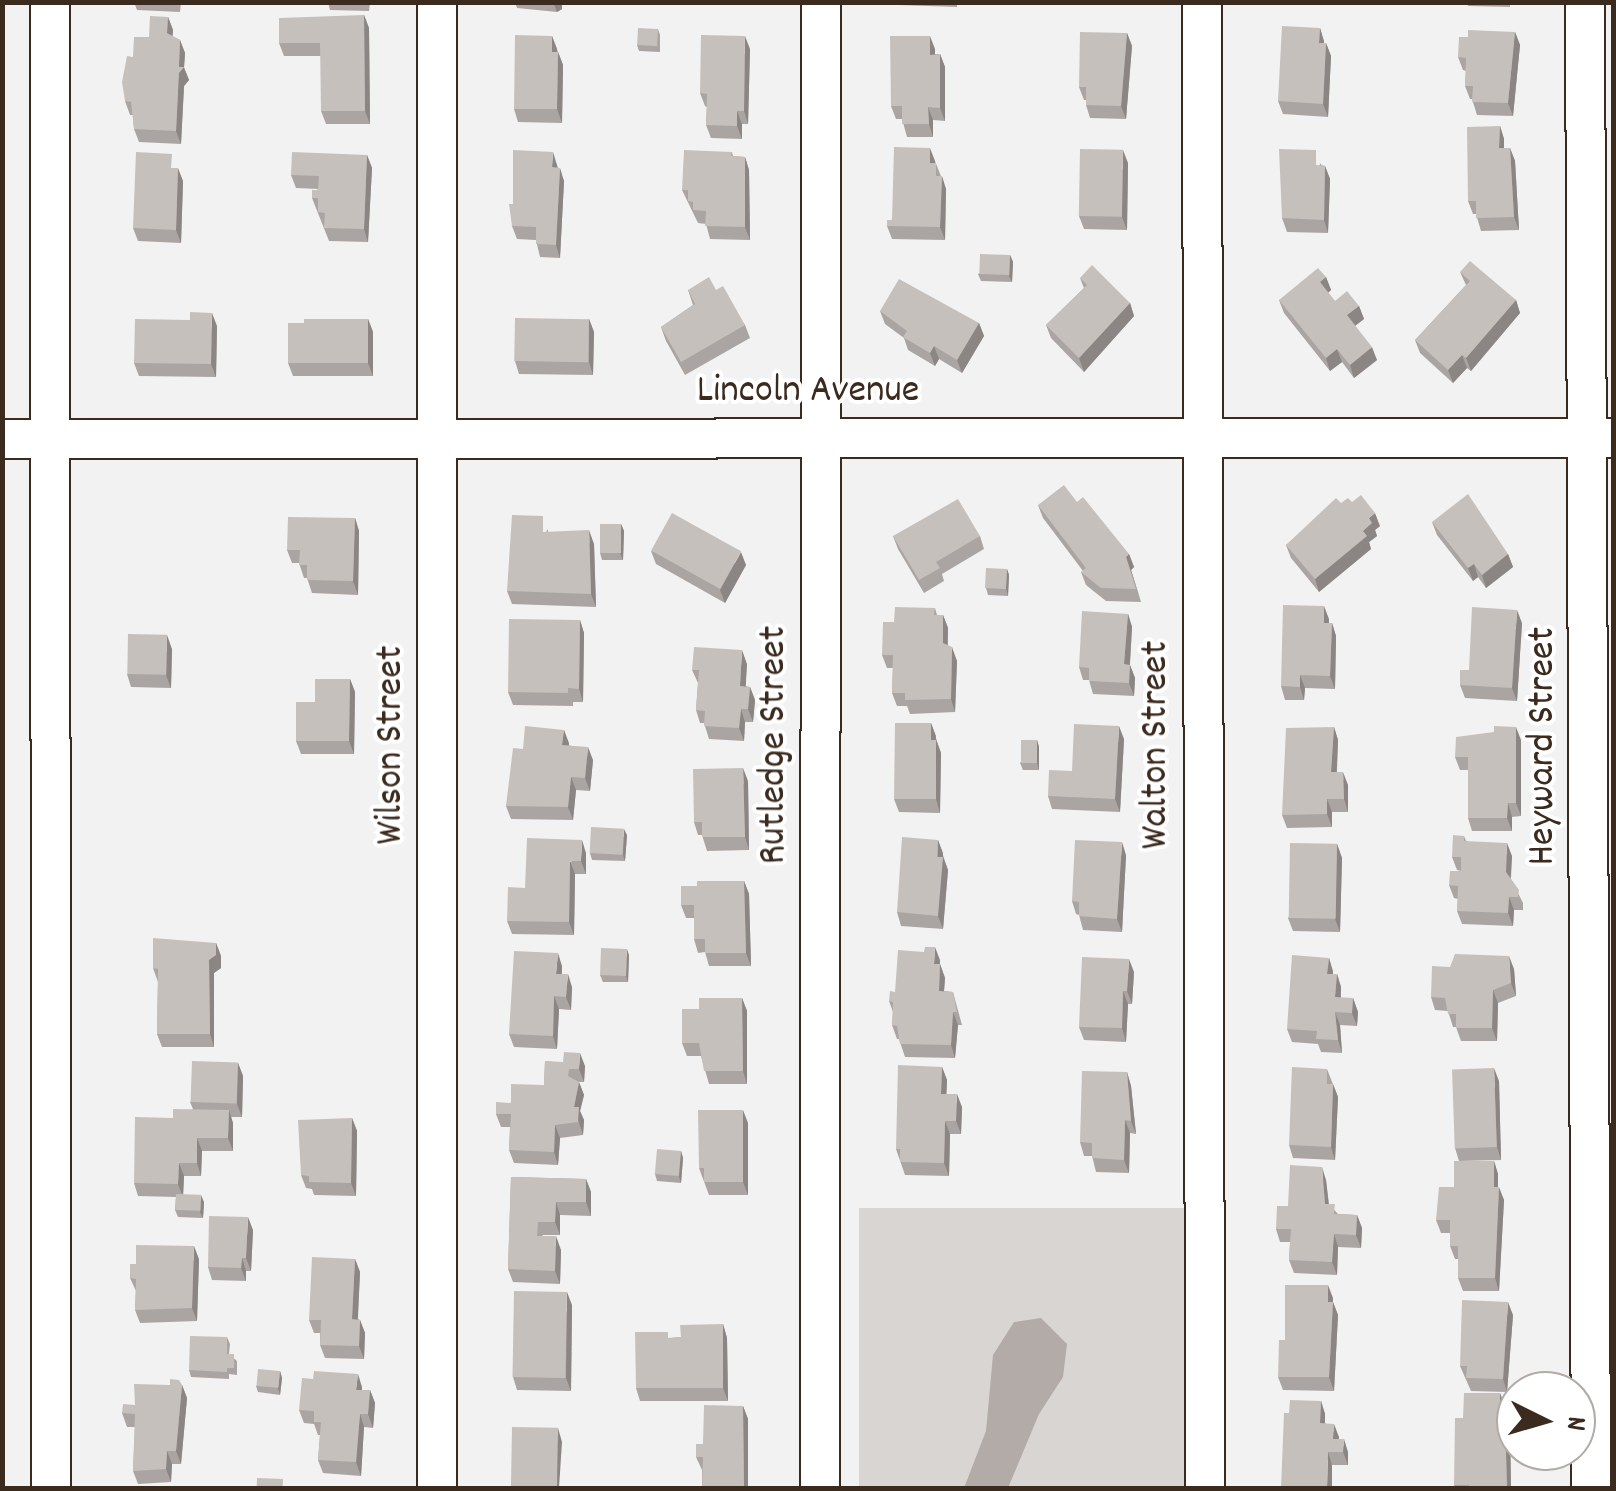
<!DOCTYPE html>
<html>
<head>
<meta charset="utf-8">
<style>
  body { margin:0 }
  #map { position:relative; width:1616px; height:1491px; overflow:hidden; background:#f3f2f2; font-family:Dekko,sans-serif }
  div>[style] { position:absolute }
  [style*='--x'] { left:calc(var(--x)*1px); top:calc(var(--y)*1px); width:calc(var(--w)*1px); rotate:calc(var(--a)*1deg) }
  .green>* { inset:0; background:#d8d5d2; transform-origin:0 0 }
  .water>* { inset:0; background:#b2aba7 }
  .roads { filter:drop-shadow(2px 0 #3b2a1e) drop-shadow(-2px 0 #3b2a1e) drop-shadow(0 2px #3b2a1e) drop-shadow(0 -2px #3b2a1e) }
  .minor>* { height:38px; margin:-19px; padding:0 19px; transform-origin:19px; border-radius:19px; background:#fff }
  .wall>* { inset:0; background:#aaa5a3 }
  .shaded-wall>* { inset:0; background:#8b8684 }
  .building>* { inset:0; background:#c6c0bd; transform-origin:0 0 }
  span { translate:-50% -50%; white-space:nowrap; text-align:center; line-height:1.15; -webkit-text-stroke:8px #fff; paint-order:stroke }
  .street-label { font-size:40px; color:#3b2a1e }
  .frame { position:absolute; inset:0; border:5px solid #3b2a1e; pointer-events:none }
  .north { position:absolute; left:1496px; top:1371px; width:100px; height:100px; box-sizing:border-box; background:#fff; border:2px solid #b1aaa5; border-radius:50%; rotate:95deg; font-size:28px; font-weight:700; line-height:40px; text-align:center; color:#3b2a1e }
  .north::after { content:''; display:block; margin:auto; width:35px; height:45px; background:#3b2a1e; clip-path:polygon(50% 0,100% 100%,50% 72%,0 100%) }
</style>
</head>
<body>
<div id="map">
  <div class="green">
    <div style="left:859px;top:1208px;width:328px;height:280px"></div>
  </div>
  <div class="water">
    <div style="clip-path:polygon(1041px 1318px,1067px 1344px,1063px 1377px,1039px 1414px,1008px 1488px,964px 1488px,986px 1431px,993px 1355px,1014px 1322px)"></div>
  </div>
  <div class="roads">
    <div class="minor">
      <div style="--x:50;--y:2;--w:1486;--a:89.96"></div>
      <div style="--x:437;--y:2;--w:1486;--a:90"></div>
      <div style="--x:1202;--y:2;--w:1486;--a:89.88"></div>
      <div style="--x:1585;--y:2;--w:1486;--a:89.77"></div>
      <div style="--x:2;--y:439;--w:1612;--a:-0.04"></div>
      <div style="--x:820;--y:1488;--w:1486;--a:-89.96"></div>
    </div>
  </div>
  <div class="wall">
    <div style="clip-path:polygon(134px 2px,181px 2px,180px 12px,137px 10px)"></div>
    <div style="clip-path:polygon(328px 2px,370px 2px,369px 11px,330px 10px)"></div>
    <div style="clip-path:polygon(515px 2px,562px 2px,562px 9px,557px 12px,517px 8px)"></div>
    <div style="clip-path:polygon(897px 2px,957px 2px,957px 7px,898px 5px)"></div>
    <div style="clip-path:polygon(1467px 2px,1510px 2px,1510px 7px,1468px 6px)"></div>
    <div style="clip-path:polygon(364px 15px,369px 28px,370px 124px,326px 124px,321px 111px,321px 56px,284px 56px,279px 43px)"></div>
    <div style="clip-path:polygon(168px 17px,173px 30px,172px 36px,180px 40px,185px 53px,184px 67px,189px 80px,184px 86px,181px 144px,139px 142px,134px 129px,133px 115px,130px 115px,125px 101px,133px 57px)"></div>
    <div style="clip-path:polygon(1320px 28px,1324px 43px,1326px 43px,1331px 56px,1328px 117px,1283px 114px,1278px 101px)"></div>
    <div style="clip-path:polygon(658px 29px,660px 35px,660px 52px,639px 51px,637px 45px)"></div>
    <div style="clip-path:polygon(1515px 32px,1520px 45px,1513px 116px,1477px 115px,1472px 99px,1470px 99px,1465px 86px,1466px 71px,1463px 70px,1458px 57px,1468px 37px)"></div>
    <div style="clip-path:polygon(1127px 33px,1132px 46px,1126px 119px,1090px 118px,1086px 105px,1086px 100px,1084px 100px,1079px 87px)"></div>
    <div style="clip-path:polygon(552px 36px,563px 65px,562px 123px,518px 122px,514px 109px)"></div>
    <div style="clip-path:polygon(750px 49px,748px 124px,742px 124px,742px 139px,711px 138px,706px 125px,707px 107px,705px 106px,700px 93px)"></div>
    <div style="clip-path:polygon(935px 49px,935px 54px,940px 54px,945px 67px,945px 121px,933px 120px,933px 137px,907px 137px,902px 119px,896px 119px,891px 106px)"></div>
    <div style="clip-path:polygon(1500px 126px,1504px 139px,1504px 148px,1510px 148px,1515px 161px,1519px 230px,1481px 231px,1476px 214px,1473px 214px,1468px 201px)"></div>
    <div style="clip-path:polygon(732px 152px,733px 156px,745px 157px,749px 170px,750px 240px,710px 239px,706px 224px,698px 223px,682px 190px)"></div>
    <div style="clip-path:polygon(367px 155px,372px 168px,368px 242px,329px 241px,312px 198px,318px 189px,296px 188px,291px 175px)"></div>
    <div style="clip-path:polygon(935px 161px,946px 189px,945px 240px,892px 239px,887px 226px)"></div>
    <div style="clip-path:polygon(1128px 163px,1127px 230px,1084px 229px,1079px 216px)"></div>
    <div style="clip-path:polygon(1321px 163px,1321px 165px,1325px 166px,1330px 179px,1328px 233px,1287px 232px,1282px 218px)"></div>
    <div style="clip-path:polygon(557px 165px,564px 181px,560px 258px,540px 257px,536px 240px,517px 239px,512px 226px,513px 204px)"></div>
    <div style="clip-path:polygon(176px 168px,183px 181px,181px 243px,138px 241px,133px 228px)"></div>
    <div style="clip-path:polygon(1010px 255px,1013px 262px,1012px 282px,981px 281px,978px 274px)"></div>
    <div style="clip-path:polygon(1460px 272px,1516px 300px,1520px 313px,1471px 371px,1467px 368px,1453px 383px,1420px 353px,1415px 340px,1466px 285px)"></div>
    <div style="clip-path:polygon(1326px 277px,1331px 290px,1328px 293px,1335px 301px,1359px 306px,1364px 319px,1355px 326px,1377px 360px,1354px 378px,1342px 362px,1330px 371px,1284px 313px,1279px 300px)"></div>
    <div style="clip-path:polygon(1080px 278px,1130px 303px,1134px 316px,1084px 372px,1051px 338px,1046px 325px,1084px 288px)"></div>
    <div style="clip-path:polygon(688px 290px,716px 290px,745px 325px,750px 338px,685px 375px,666px 341px,661px 327px,693px 305px)"></div>
    <div style="clip-path:polygon(880px 311px,979px 323px,984px 336px,962px 373px,939px 359px,935px 366px,908px 350px,904px 338px,885px 324px)"></div>
    <div style="clip-path:polygon(368px 319px,373px 332px,373px 376px,293px 376px,288px 363px,304px 323px)"></div>
    <div style="clip-path:polygon(589px 319px,594px 332px,593px 375px,519px 374px,515px 361px)"></div>
    <div style="clip-path:polygon(217px 326px,216px 377px,139px 376px,134px 363px)"></div>
    <div style="clip-path:polygon(1341px 503px,1380px 526px,1375px 530px,1377px 536px,1369px 542px,1371px 549px,1319px 592px,1291px 558px,1286px 545px)"></div>
    <div style="clip-path:polygon(1038px 505px,1129px 554px,1134px 567px,1131px 570px,1141px 602px,1106px 601px,1086px 585px,1081px 572px,1083px 571px,1043px 518px)"></div>
    <div style="clip-path:polygon(355px 518px,359px 531px,358px 595px,312px 593px,307px 578px,304px 578px,299px 563px,292px 563px,287px 550px)"></div>
    <div style="clip-path:polygon(1432px 522px,1508px 554px,1513px 567px,1486px 588px,1478px 577px,1473px 581px,1437px 535px)"></div>
    <div style="clip-path:polygon(621px 524px,624px 531px,623px 560px,602px 560px,600px 553px)"></div>
    <div style="clip-path:polygon(548px 529px,548px 532px,594px 544px,596px 607px,512px 604px,507px 591px)"></div>
    <div style="clip-path:polygon(893px 536px,980px 536px,984px 549px,942px 574px,944px 581px,924px 593px,898px 549px)"></div>
    <div style="clip-path:polygon(651px 551px,746px 565px,725px 603px,656px 564px)"></div>
    <div style="clip-path:polygon(1007px 569px,1009px 575px,1008px 596px,988px 595px,986px 588px)"></div>
    <div style="clip-path:polygon(935px 608px,937px 615px,943px 615px,948px 628px,948px 645px,957px 661px,955px 712px,910px 714px,907px 706px,897px 706px,892px 693px,893px 668px,887px 668px,882px 655px,894px 622px)"></div>
    <div style="clip-path:polygon(1128px 614px,1132px 627px,1130px 665px,1135px 678px,1134px 696px,1093px 694px,1089px 680px,1083px 680px,1079px 667px)"></div>
    <div style="clip-path:polygon(1329px 619px,1329px 623px,1332px 623px,1336px 636px,1335px 689px,1305px 688px,1304px 700px,1285px 700px,1281px 686px)"></div>
    <div style="clip-path:polygon(580px 620px,584px 633px,583px 702px,573px 702px,573px 706px,513px 705px,508px 692px)"></div>
    <div style="clip-path:polygon(1522px 623px,1517px 701px,1465px 698px,1460px 685px,1469px 670px)"></div>
    <div style="clip-path:polygon(172px 649px,171px 688px,131px 687px,127px 674px)"></div>
    <div style="clip-path:polygon(747px 664px,745px 686px,750px 687px,755px 700px,753px 722px,745px 722px,744px 741px,709px 739px,704px 723px,700px 723px,696px 710px,698px 683px,692px 670px)"></div>
    <div style="clip-path:polygon(350px 679px,355px 692px,354px 754px,301px 754px,296px 741px,315px 702px)"></div>
    <div style="clip-path:polygon(931px 723px,941px 753px,940px 813px,899px 812px,894px 799px)"></div>
    <div style="clip-path:polygon(1334px 727px,1338px 740px,1337px 772px,1348px 785px,1348px 812px,1332px 812px,1332px 827px,1287px 828px,1282px 815px)"></div>
    <div style="clip-path:polygon(564px 730px,569px 745px,593px 760px,590px 791px,576px 790px,573px 820px,511px 819px,506px 806px,523px 749px)"></div>
    <div style="clip-path:polygon(1494px 732px,1521px 740px,1521px 816px,1512px 817px,1512px 831px,1472px 831px,1468px 818px,1468px 770px,1460px 770px,1455px 757px)"></div>
    <div style="clip-path:polygon(1124px 739px,1120px 812px,1052px 809px,1048px 796px,1072px 771px)"></div>
    <div style="clip-path:polygon(1037px 740px,1039px 747px,1039px 770px,1023px 770px,1020px 763px)"></div>
    <div style="clip-path:polygon(748px 781px,749px 850px,707px 851px,702px 835px,698px 835px,694px 822px)"></div>
    <div style="clip-path:polygon(627px 835px,625px 861px,592px 860px,590px 853px)"></div>
    <div style="clip-path:polygon(1464px 836px,1466px 841px,1512px 856px,1511px 879px,1523px 903px,1523px 910px,1514px 910px,1513px 926px,1462px 924px,1457px 911px,1458px 899px,1454px 898px,1449px 885px,1461px 871px,1457px 870px,1452px 857px)"></div>
    <div style="clip-path:polygon(938px 840px,948px 870px,943px 929px,901px 926px,897px 912px)"></div>
    <div style="clip-path:polygon(1337px 844px,1342px 858px,1340px 932px,1293px 931px,1288px 918px)"></div>
    <div style="clip-path:polygon(586px 853px,586px 874px,575px 874px,574px 935px,512px 934px,507px 921px,525px 888px)"></div>
    <div style="clip-path:polygon(1126px 855px,1122px 932px,1083px 930px,1079px 915px,1076px 914px,1072px 901px)"></div>
    <div style="clip-path:polygon(744px 881px,749px 894px,751px 966px,709px 966px,705px 952px,698px 953px,694px 939px,694px 918px,686px 918px,681px 905px,697px 886px)"></div>
    <div style="clip-path:polygon(216px 943px,221px 956px,221px 968px,214px 973px,214px 1047px,162px 1047px,157px 1034px,158px 982px,153px 968px)"></div>
    <div style="clip-path:polygon(629px 955px,628px 982px,603px 982px,600px 975px)"></div>
    <div style="clip-path:polygon(1329px 958px,1333px 974px,1337px 974px,1341px 987px,1341px 998px,1353px 998px,1358px 1012px,1357px 1026px,1340px 1025px,1342px 1053px,1321px 1052px,1318px 1044px,1292px 1042px,1287px 1029px)"></div>
    <div style="clip-path:polygon(940px 960px,940px 964px,945px 978px,944px 991px,953px 992px,962px 1025px,958px 1025px,955px 1058px,905px 1057px,899px 1039px,897px 1039px,892px 1025px,893px 1012px,889px 1001px,895px 992px)"></div>
    <div style="clip-path:polygon(562px 966px,562px 974px,572px 987px,571px 1010px,559px 1009px,557px 1049px,514px 1047px,509px 1034px)"></div>
    <div style="clip-path:polygon(1514px 969px,1516px 996px,1498px 1003px,1497px 1041px,1461px 1041px,1456px 1027px,1453px 1027px,1448px 1011px,1435px 1010px,1431px 997px)"></div>
    <div style="clip-path:polygon(1134px 972px,1132px 1004px,1128px 1004px,1126px 1042px,1084px 1040px,1079px 1027px)"></div>
    <div style="clip-path:polygon(742px 998px,747px 1011px,747px 1084px,709px 1084px,701px 1056px,687px 1056px,682px 1043px)"></div>
    <div style="clip-path:polygon(545px 1061px,585px 1066px,584px 1082px,579px 1082px,584px 1095px,580px 1111px,584px 1120px,583px 1135px,560px 1138px,558px 1165px,514px 1163px,509px 1150px,510px 1127px,501px 1127px,496px 1114px,511px 1103px,544px 1085px)"></div>
    <div style="clip-path:polygon(238px 1063px,243px 1076px,242px 1117px,231px 1117px,233px 1123px,233px 1151px,202px 1151px,201px 1176px,184px 1176px,183px 1195px,204px 1202px,203px 1218px,178px 1217px,175px 1210px,176px 1197px,138px 1196px,134px 1183px,173px 1118px,193px 1109px,190px 1102px)"></div>
    <div style="clip-path:polygon(942px 1067px,947px 1080px,946px 1094px,962px 1107px,961px 1134px,950px 1134px,949px 1176px,905px 1175px,896px 1149px)"></div>
    <div style="clip-path:polygon(1327px 1069px,1338px 1097px,1335px 1160px,1293px 1158px,1289px 1145px)"></div>
    <div style="clip-path:polygon(1127px 1072px,1131px 1086px,1136px 1134px,1130px 1133px,1129px 1173px,1096px 1172px,1092px 1156px,1084px 1156px,1080px 1142px)"></div>
    <div style="clip-path:polygon(1499px 1081px,1501px 1160px,1459px 1161px,1455px 1148px)"></div>
    <div style="clip-path:polygon(352px 1118px,357px 1131px,356px 1196px,314px 1195px,312px 1189px,306px 1188px,301px 1175px)"></div>
    <div style="clip-path:polygon(748px 1123px,748px 1195px,709px 1195px,699px 1168px)"></div>
    <div style="clip-path:polygon(681px 1151px,683px 1158px,681px 1183px,657px 1181px,655px 1174px)"></div>
    <div style="clip-path:polygon(1494px 1161px,1498px 1174px,1498px 1187px,1504px 1200px,1499px 1291px,1463px 1291px,1458px 1278px,1458px 1259px,1455px 1259px,1450px 1246px,1450px 1233px,1441px 1233px,1436px 1220px,1454px 1187px)"></div>
    <div style="clip-path:polygon(511px 1177px,586px 1179px,591px 1192px,591px 1216px,560px 1215px,560px 1235px,542px 1235px,561px 1250px,560px 1284px,513px 1282px,508px 1269px)"></div>
    <div style="clip-path:polygon(1326px 1180px,1329px 1204px,1338px 1214px,1357px 1215px,1362px 1228px,1361px 1248px,1338px 1247px,1337px 1275px,1294px 1273px,1289px 1260px,1290px 1242px,1280px 1242px,1276px 1229px,1288px 1206px)"></div>
    <div style="clip-path:polygon(253px 1230px,251px 1271px,246px 1271px,246px 1281px,212px 1280px,208px 1267px)"></div>
    <div style="clip-path:polygon(199px 1259px,197px 1321px,140px 1323px,135px 1310px,136px 1291px,130px 1278px)"></div>
    <div style="clip-path:polygon(355px 1259px,360px 1272px,358px 1319px,360px 1320px,365px 1333px,364px 1359px,325px 1358px,320px 1345px,320px 1333px,314px 1333px,309px 1320px)"></div>
    <div style="clip-path:polygon(1333px 1298px,1333px 1302px,1338px 1315px,1334px 1391px,1283px 1390px,1278px 1377px)"></div>
    <div style="clip-path:polygon(572px 1305px,571px 1391px,517px 1390px,513px 1377px)"></div>
    <div style="clip-path:polygon(1513px 1315px,1507px 1392px,1471px 1391px,1460px 1366px)"></div>
    <div style="clip-path:polygon(723px 1324px,727px 1338px,728px 1401px,640px 1401px,636px 1388px,670px 1338px,681px 1337px)"></div>
    <div style="clip-path:polygon(227px 1337px,230px 1344px,229px 1354px,237px 1361px,237px 1375px,229px 1374px,229px 1379px,191px 1377px,189px 1370px)"></div>
    <div style="clip-path:polygon(280px 1371px,282px 1378px,280px 1395px,258px 1392px,256px 1386px)"></div>
    <div style="clip-path:polygon(182px 1385px,187px 1398px,181px 1464px,172px 1464px,171px 1482px,138px 1484px,133px 1471px,135px 1427px,127px 1427px,122px 1413px,135px 1405px)"></div>
    <div style="clip-path:polygon(362px 1387px,362px 1390px,370px 1390px,375px 1403px,373px 1428px,364px 1427px,361px 1476px,323px 1473px,318px 1460px,320px 1435px,318px 1435px,314px 1424px,304px 1423px,299px 1410px)"></div>
    <div style="clip-path:polygon(1500px 1393px,1510px 1429px,1511px 1488px,1455px 1488px,1454px 1485px,1463px 1418px)"></div>
    <div style="clip-path:polygon(1321px 1401px,1325px 1414px,1325px 1423px,1339px 1437px,1338px 1439px,1348px 1452px,1348px 1465px,1332px 1465px,1289px 1413px)"></div>
    <div style="clip-path:polygon(743px 1406px,748px 1419px,748px 1488px,702px 1488px,702px 1470px,696px 1457px,703px 1444px)"></div>
  </div>
  <div class="shaded-wall">
    <div style="clip-path:polygon(553px 2px,562px 2px,562px 9px,557px 12px)"></div>
    <div style="clip-path:polygon(364px 15px,369px 28px,370px 124px,365px 111px)"></div>
    <div style="clip-path:polygon(168px 17px,173px 30px,172px 46px,167px 33px)"></div>
    <div style="clip-path:polygon(1320px 28px,1324px 41px,1324px 56px,1319px 43px)"></div>
    <div style="clip-path:polygon(1515px 32px,1520px 45px,1513px 116px,1508px 103px)"></div>
    <div style="clip-path:polygon(1127px 33px,1132px 46px,1126px 119px,1121px 106px)"></div>
    <div style="clip-path:polygon(552px 36px,557px 49px,557px 65px,552px 52px)"></div>
    <div style="clip-path:polygon(745px 36px,750px 49px,748px 124px,744px 111px)"></div>
    <div style="clip-path:polygon(930px 36px,935px 49px,935px 68px,930px 55px)"></div>
    <div style="clip-path:polygon(180px 40px,185px 53px,184px 68px,189px 80px,184px 86px,181px 144px,176px 131px)"></div>
    <div style="clip-path:polygon(1326px 43px,1331px 56px,1328px 117px,1323px 104px)"></div>
    <div style="clip-path:polygon(558px 52px,563px 65px,562px 123px,557px 109px)"></div>
    <div style="clip-path:polygon(940px 54px,945px 67px,945px 121px,940px 108px)"></div>
    <div style="clip-path:polygon(928px 107px,933px 120px,933px 137px,929px 124px)"></div>
    <div style="clip-path:polygon(737px 111px,742px 124px,742px 139px,737px 126px)"></div>
    <div style="clip-path:polygon(1500px 126px,1504px 139px,1504px 161px,1499px 148px)"></div>
    <div style="clip-path:polygon(930px 148px,935px 161px,935px 176px,930px 163px)"></div>
    <div style="clip-path:polygon(1510px 148px,1515px 161px,1519px 230px,1514px 217px)"></div>
    <div style="clip-path:polygon(1123px 150px,1128px 163px,1127px 230px,1122px 217px)"></div>
    <div style="clip-path:polygon(553px 152px,557px 165px,557px 180px,552px 167px)"></div>
    <div style="clip-path:polygon(367px 155px,372px 168px,368px 242px,364px 229px)"></div>
    <div style="clip-path:polygon(745px 157px,749px 170px,750px 240px,745px 227px)"></div>
    <div style="clip-path:polygon(1325px 166px,1330px 179px,1328px 233px,1324px 220px)"></div>
    <div style="clip-path:polygon(178px 168px,183px 181px,181px 243px,176px 230px)"></div>
    <div style="clip-path:polygon(560px 168px,564px 181px,560px 258px,556px 245px)"></div>
    <div style="clip-path:polygon(942px 176px,946px 189px,945px 240px,940px 227px)"></div>
    <div style="clip-path:polygon(1010px 255px,1013px 262px,1012px 282px,1009px 276px)"></div>
    <div style="clip-path:polygon(1326px 277px,1331px 290px,1325px 295px,1320px 282px)"></div>
    <div style="clip-path:polygon(1516px 300px,1520px 313px,1471px 371px,1466px 358px)"></div>
    <div style="clip-path:polygon(1130px 303px,1134px 316px,1084px 372px,1079px 358px)"></div>
    <div style="clip-path:polygon(1359px 306px,1364px 319px,1352px 328px,1347px 315px)"></div>
    <div style="clip-path:polygon(212px 313px,217px 326px,216px 377px,211px 364px)"></div>
    <div style="clip-path:polygon(368px 319px,373px 332px,373px 376px,368px 363px)"></div>
    <div style="clip-path:polygon(589px 319px,594px 332px,593px 375px,589px 362px)"></div>
    <div style="clip-path:polygon(979px 323px,984px 336px,962px 373px,957px 360px)"></div>
    <div style="clip-path:polygon(934px 346px,939px 359px,935px 366px,930px 353px)"></div>
    <div style="clip-path:polygon(1372px 347px,1377px 360px,1354px 378px,1350px 365px)"></div>
    <div style="clip-path:polygon(1337px 349px,1342px 362px,1330px 371px,1326px 358px)"></div>
    <div style="clip-path:polygon(1462px 355px,1467px 368px,1453px 383px,1448px 370px)"></div>
    <div style="clip-path:polygon(1375px 513px,1380px 526px,1375px 530px,1377px 536px,1369px 542px,1371px 549px,1319px 592px,1315px 579px,1363px 531px,1369px 518px)"></div>
    <div style="clip-path:polygon(355px 518px,359px 531px,358px 595px,353px 581px)"></div>
    <div style="clip-path:polygon(621px 524px,624px 531px,623px 560px,620px 553px)"></div>
    <div style="clip-path:polygon(589px 530px,594px 544px,596px 607px,591px 594px)"></div>
    <div style="clip-path:polygon(741px 552px,746px 565px,725px 603px,720px 590px)"></div>
    <div style="clip-path:polygon(1129px 554px,1134px 567px,1131px 570px,1141px 602px,1126px 557px)"></div>
    <div style="clip-path:polygon(1508px 554px,1513px 567px,1486px 588px,1482px 575px)"></div>
    <div style="clip-path:polygon(1474px 564px,1478px 577px,1473px 581px,1468px 568px)"></div>
    <div style="clip-path:polygon(1007px 569px,1009px 575px,1008px 596px,1006px 589px)"></div>
    <div style="clip-path:polygon(1324px 606px,1329px 619px,1328px 636px,1324px 623px)"></div>
    <div style="clip-path:polygon(1517px 610px,1522px 623px,1517px 701px,1512px 688px)"></div>
    <div style="clip-path:polygon(1128px 614px,1132px 627px,1129px 677px,1124px 664px)"></div>
    <div style="clip-path:polygon(943px 615px,948px 628px,947px 656px,943px 643px)"></div>
    <div style="clip-path:polygon(580px 620px,584px 633px,583px 702px,579px 689px)"></div>
    <div style="clip-path:polygon(1332px 623px,1336px 636px,1335px 689px,1330px 676px)"></div>
    <div style="clip-path:polygon(167px 635px,172px 649px,171px 688px,166px 675px)"></div>
    <div style="clip-path:polygon(952px 647px,957px 661px,955px 712px,951px 699px)"></div>
    <div style="clip-path:polygon(742px 650px,747px 664px,745px 699px,740px 686px)"></div>
    <div style="clip-path:polygon(1130px 665px,1135px 678px,1134px 696px,1129px 683px)"></div>
    <div style="clip-path:polygon(1300px 675px,1305px 688px,1304px 700px,1300px 687px)"></div>
    <div style="clip-path:polygon(350px 679px,355px 692px,354px 754px,349px 741px)"></div>
    <div style="clip-path:polygon(750px 687px,755px 700px,753px 722px,748px 709px)"></div>
    <div style="clip-path:polygon(741px 709px,745px 722px,744px 741px,739px 728px)"></div>
    <div style="clip-path:polygon(931px 723px,936px 736px,936px 753px,931px 740px)"></div>
    <div style="clip-path:polygon(1119px 726px,1124px 739px,1120px 812px,1115px 799px)"></div>
    <div style="clip-path:polygon(1334px 727px,1338px 740px,1336px 785px,1331px 772px)"></div>
    <div style="clip-path:polygon(1516px 727px,1521px 740px,1521px 816px,1516px 803px)"></div>
    <div style="clip-path:polygon(564px 730px,569px 743px,567px 758px,562px 745px)"></div>
    <div style="clip-path:polygon(936px 740px,941px 753px,940px 813px,936px 799px)"></div>
    <div style="clip-path:polygon(1037px 740px,1039px 747px,1039px 770px,1037px 763px)"></div>
    <div style="clip-path:polygon(588px 747px,593px 760px,590px 791px,585px 778px)"></div>
    <div style="clip-path:polygon(743px 768px,748px 781px,749px 850px,745px 837px)"></div>
    <div style="clip-path:polygon(1343px 772px,1348px 785px,1348px 812px,1344px 799px)"></div>
    <div style="clip-path:polygon(571px 777px,576px 790px,573px 820px,568px 807px)"></div>
    <div style="clip-path:polygon(1327px 799px,1332px 812px,1332px 827px,1327px 814px)"></div>
    <div style="clip-path:polygon(1508px 803px,1512px 817px,1512px 831px,1507px 818px)"></div>
    <div style="clip-path:polygon(624px 829px,627px 835px,625px 861px,623px 855px)"></div>
    <div style="clip-path:polygon(582px 840px,586px 853px,586px 874px,581px 861px)"></div>
    <div style="clip-path:polygon(938px 840px,943px 853px,943px 863px,943px 857px,948px 870px,943px 929px,938px 916px)"></div>
    <div style="clip-path:polygon(1122px 842px,1126px 855px,1122px 932px,1117px 919px)"></div>
    <div style="clip-path:polygon(1507px 843px,1512px 856px,1510px 885px,1506px 872px)"></div>
    <div style="clip-path:polygon(1337px 844px,1342px 858px,1340px 932px,1335px 919px)"></div>
    <div style="clip-path:polygon(570px 861px,575px 874px,574px 935px,569px 922px)"></div>
    <div style="clip-path:polygon(744px 881px,749px 894px,751px 966px,746px 953px)"></div>
    <div style="clip-path:polygon(1509px 897px,1514px 910px,1513px 926px,1508px 913px)"></div>
    <div style="clip-path:polygon(216px 943px,221px 956px,221px 968px,214px 973px,214px 1047px,210px 1034px,209px 960px)"></div>
    <div style="clip-path:polygon(935px 947px,940px 960px,939px 977px,934px 964px)"></div>
    <div style="clip-path:polygon(627px 949px,629px 955px,628px 982px,626px 976px)"></div>
    <div style="clip-path:polygon(558px 953px,562px 966px,561px 987px,556px 974px)"></div>
    <div style="clip-path:polygon(1509px 956px,1514px 969px,1516px 996px,1511px 983px)"></div>
    <div style="clip-path:polygon(1329px 958px,1333px 971px,1332px 987px,1327px 974px)"></div>
    <div style="clip-path:polygon(1129px 959px,1134px 972px,1132px 1004px,1127px 991px)"></div>
    <div style="clip-path:polygon(940px 964px,945px 978px,943px 1004px,939px 991px)"></div>
    <div style="clip-path:polygon(568px 974px,572px 987px,571px 1010px,566px 997px)"></div>
    <div style="clip-path:polygon(1337px 974px,1341px 987px,1340px 1010px,1335px 997px)"></div>
    <div style="clip-path:polygon(1493px 990px,1498px 1003px,1497px 1041px,1492px 1028px)"></div>
    <div style="clip-path:polygon(1123px 991px,1128px 1004px,1126px 1042px,1122px 1028px)"></div>
    <div style="clip-path:polygon(554px 996px,559px 1009px,557px 1049px,553px 1036px)"></div>
    <div style="clip-path:polygon(742px 998px,747px 1011px,747px 1084px,743px 1071px)"></div>
    <div style="clip-path:polygon(1353px 998px,1358px 1012px,1357px 1026px,1352px 1013px)"></div>
    <div style="clip-path:polygon(953px 1012px,958px 1025px,955px 1058px,951px 1045px)"></div>
    <div style="clip-path:polygon(1335px 1012px,1340px 1025px,1342px 1053px,1338px 1040px)"></div>
    <div style="clip-path:polygon(580px 1053px,585px 1066px,584px 1082px,579px 1069px)"></div>
    <div style="clip-path:polygon(238px 1063px,243px 1076px,242px 1117px,237px 1104px)"></div>
    <div style="clip-path:polygon(942px 1067px,947px 1080px,946px 1107px,941px 1094px)"></div>
    <div style="clip-path:polygon(1494px 1068px,1499px 1081px,1501px 1160px,1497px 1147px)"></div>
    <div style="clip-path:polygon(1127px 1072px,1131px 1086px,1136px 1134px,1131px 1121px)"></div>
    <div style="clip-path:polygon(579px 1082px,584px 1095px,580px 1111px,584px 1120px,583px 1135px,574px 1107px)"></div>
    <div style="clip-path:polygon(1333px 1084px,1338px 1097px,1335px 1160px,1331px 1147px)"></div>
    <div style="clip-path:polygon(957px 1094px,962px 1107px,961px 1134px,956px 1121px)"></div>
    <div style="clip-path:polygon(229px 1110px,233px 1123px,233px 1151px,228px 1138px)"></div>
    <div style="clip-path:polygon(743px 1110px,748px 1123px,748px 1195px,743px 1182px)"></div>
    <div style="clip-path:polygon(352px 1118px,357px 1131px,356px 1196px,351px 1183px)"></div>
    <div style="clip-path:polygon(1125px 1120px,1130px 1133px,1129px 1173px,1124px 1160px)"></div>
    <div style="clip-path:polygon(945px 1121px,950px 1134px,949px 1176px,944px 1163px)"></div>
    <div style="clip-path:polygon(555px 1125px,560px 1138px,558px 1165px,554px 1152px)"></div>
    <div style="clip-path:polygon(197px 1138px,202px 1151px,201px 1176px,197px 1163px)"></div>
    <div style="clip-path:polygon(681px 1151px,683px 1158px,681px 1183px,679px 1177px)"></div>
    <div style="clip-path:polygon(1494px 1161px,1498px 1174px,1498px 1200px,1494px 1187px)"></div>
    <div style="clip-path:polygon(179px 1163px,184px 1176px,183px 1197px,178px 1184px)"></div>
    <div style="clip-path:polygon(1322px 1167px,1326px 1180px,1330px 1217px,1325px 1204px)"></div>
    <div style="clip-path:polygon(586px 1179px,591px 1192px,591px 1216px,586px 1202px)"></div>
    <div style="clip-path:polygon(1499px 1187px,1504px 1200px,1499px 1291px,1495px 1278px)"></div>
    <div style="clip-path:polygon(201px 1195px,204px 1202px,203px 1218px,200px 1212px)"></div>
    <div style="clip-path:polygon(556px 1202px,560px 1215px,560px 1235px,555px 1222px)"></div>
    <div style="clip-path:polygon(1357px 1215px,1362px 1228px,1361px 1248px,1356px 1235px)"></div>
    <div style="clip-path:polygon(248px 1217px,253px 1230px,251px 1271px,246px 1258px)"></div>
    <div style="clip-path:polygon(1334px 1234px,1338px 1247px,1337px 1275px,1332px 1262px)"></div>
    <div style="clip-path:polygon(556px 1236px,561px 1250px,560px 1284px,555px 1271px)"></div>
    <div style="clip-path:polygon(194px 1246px,199px 1259px,197px 1321px,192px 1308px)"></div>
    <div style="clip-path:polygon(242px 1258px,246px 1271px,246px 1281px,241px 1268px)"></div>
    <div style="clip-path:polygon(355px 1259px,360px 1272px,357px 1332px,352px 1319px)"></div>
    <div style="clip-path:polygon(1328px 1285px,1333px 1298px,1332px 1315px,1328px 1302px)"></div>
    <div style="clip-path:polygon(567px 1292px,572px 1305px,571px 1391px,566px 1378px)"></div>
    <div style="clip-path:polygon(1333px 1302px,1338px 1315px,1334px 1391px,1329px 1377px)"></div>
    <div style="clip-path:polygon(1508px 1302px,1513px 1315px,1507px 1392px,1503px 1379px)"></div>
    <div style="clip-path:polygon(360px 1320px,365px 1333px,364px 1359px,359px 1346px)"></div>
    <div style="clip-path:polygon(723px 1324px,727px 1338px,728px 1401px,723px 1388px)"></div>
    <div style="clip-path:polygon(280px 1371px,282px 1378px,280px 1395px,278px 1388px)"></div>
    <div style="clip-path:polygon(358px 1374px,362px 1387px,361px 1403px,356px 1390px)"></div>
    <div style="clip-path:polygon(182px 1385px,187px 1398px,181px 1464px,176px 1451px)"></div>
    <div style="clip-path:polygon(370px 1390px,375px 1403px,373px 1428px,368px 1414px)"></div>
    <div style="clip-path:polygon(1500px 1393px,1505px 1406px,1505px 1429px,1500px 1415px)"></div>
    <div style="clip-path:polygon(1321px 1401px,1325px 1414px,1325px 1436px,1320px 1423px)"></div>
    <div style="clip-path:polygon(743px 1406px,748px 1419px,748px 1488px,744px 1488px)"></div>
    <div style="clip-path:polygon(360px 1414px,364px 1427px,361px 1476px,356px 1462px)"></div>
    <div style="clip-path:polygon(1505px 1416px,1510px 1429px,1511px 1488px,1507px 1488px)"></div>
    <div style="clip-path:polygon(1334px 1424px,1339px 1437px,1338px 1452px,1333px 1439px)"></div>
    <div style="clip-path:polygon(558px 1428px,562px 1442px,559px 1488px,554px 1488px)"></div>
    <div style="clip-path:polygon(1344px 1439px,1348px 1452px,1348px 1465px,1343px 1452px)"></div>
    <div style="clip-path:polygon(167px 1451px,172px 1464px,171px 1482px,166px 1469px)"></div>
    <div style="clip-path:polygon(1328px 1452px,1332px 1465px,1332px 1488px,1327px 1488px)"></div>
  </div>
  <div class="building">
    <div style="clip-path:polygon(364px 15px,365px 111px,321px 111px,320px 43px,279px 43px,279px 18px)"></div>
    <div style="clip-path:polygon(150px 16px,168px 17px,167px 33px,180px 40px,179px 67px,184px 67px,179px 73px,176px 131px,134px 129px,131px 102px,125px 101px,122px 82px,127px 56px,133px 57px,134px 37px,149px 37px)"></div>
    <div style="clip-path:polygon(1282px 26px,1320px 28px,1319px 43px,1326px 43px,1323px 104px,1278px 101px)"></div>
    <div style="left:638px;top:28px;width:20px;height:17px;rotate:3deg"></div>
    <div style="clip-path:polygon(1468px 30px,1515px 32px,1508px 103px,1472px 102px,1473px 86px,1465px 86px,1466px 58px,1458px 57px,1459px 37px,1468px 37px)"></div>
    <div style="clip-path:polygon(1080px 32px,1127px 33px,1121px 106px,1086px 105px,1086px 87px,1079px 87px)"></div>
    <div style="clip-path:polygon(515px 35px,552px 36px,552px 52px,558px 52px,557px 109px,514px 109px)"></div>
    <div style="clip-path:polygon(701px 35px,745px 36px,744px 111px,737px 111px,737px 126px,706px 125px,707px 94px,700px 93px)"></div>
    <div style="clip-path:polygon(890px 36px,930px 36px,930px 55px,940px 54px,940px 108px,928px 107px,929px 124px,902px 124px,902px 106px,891px 106px)"></div>
    <div style="clip-path:polygon(1500px 126px,1499px 148px,1510px 148px,1514px 217px,1476px 218px,1476px 201px,1468px 201px,1467px 127px)"></div>
    <div style="clip-path:polygon(894px 147px,930px 148px,930px 163px,936px 163px,936px 176px,942px 176px,940px 227px,887px 226px,887px 220px,892px 220px)"></div>
    <div style="left:1080px;top:149px;width:43px;height:67px;rotate:1deg"></div>
    <div style="clip-path:polygon(1279px 149px,1316px 150px,1316px 165px,1325px 166px,1324px 220px,1282px 218px)"></div>
    <div style="clip-path:polygon(513px 150px,553px 152px,552px 167px,560px 168px,556px 245px,536px 244px,536px 227px,512px 226px,509px 204px,513px 204px)"></div>
    <div style="clip-path:polygon(684px 150px,732px 152px,731px 156px,745px 157px,745px 227px,705px 226px,706px 211px,693px 210px,693px 202px,688px 201px,688px 190px,682px 190px)"></div>
    <div style="clip-path:polygon(136px 152px,172px 154px,171px 168px,178px 168px,176px 230px,133px 228px)"></div>
    <div style="clip-path:polygon(292px 152px,367px 155px,364px 229px,324px 228px,325px 213px,318px 212px,318px 198px,312px 198px,312px 190px,318px 190px,319px 176px,291px 175px)"></div>
    <div style="left:980px;top:254px;width:30px;height:20px;rotate:2deg"></div>
    <div style="clip-path:polygon(1470px 261px,1516px 300px,1466px 358px,1462px 355px,1448px 370px,1415px 340px,1470px 281px,1460px 272px)"></div>
    <div style="clip-path:polygon(1092px 265px,1130px 303px,1079px 358px,1046px 325px,1087px 285px,1080px 278px)"></div>
    <div style="clip-path:polygon(1318px 268px,1326px 277px,1320px 282px,1335px 301px,1347px 291px,1359px 306px,1347px 315px,1372px 347px,1350px 365px,1337px 349px,1326px 358px,1279px 300px)"></div>
    <div style="clip-path:polygon(709px 277px,716px 290px,723px 286px,745px 325px,681px 362px,661px 327px,695px 304px,688px 290px)"></div>
    <div style="clip-path:polygon(899px 279px,979px 323px,957px 360px,934px 346px,930px 353px,903px 337px,907px 331px,880px 311px)"></div>
    <div style="clip-path:polygon(190px 312px,212px 313px,211px 364px,134px 363px,135px 319px,190px 320px)"></div>
    <div style="left:515px;top:318px;width:74px;height:43px;rotate:1deg"></div>
    <div style="clip-path:polygon(304px 319px,368px 319px,368px 363px,288px 363px,288px 323px,304px 323px)"></div>
    <div style="clip-path:polygon(1064px 485px,1077px 502px,1083px 497px,1129px 554px,1126px 557px,1136px 589px,1101px 588px,1081px 572px,1086px 568px,1038px 505px)"></div>
    <div style="clip-path:polygon(1468px 494px,1508px 554px,1482px 575px,1474px 564px,1468px 568px,1432px 522px)"></div>
    <div style="clip-path:polygon(1361px 495px,1375px 513px,1369px 518px,1372px 523px,1363px 531px,1367px 536px,1315px 579px,1286px 545px,1336px 498px,1341px 503px,1348px 498px,1352px 502px)"></div>
    <div style="clip-path:polygon(958px 499px,980px 536px,936px 562px,940px 568px,919px 580px,893px 536px)"></div>
    <div style="left:672px;top:513px;width:79px;height:43px;rotate:29deg"></div>
    <div style="clip-path:polygon(512px 515px,543px 516px,543px 532px,589px 530px,591px 594px,507px 591px)"></div>
    <div style="clip-path:polygon(288px 517px,355px 518px,353px 581px,307px 580px,307px 565px,299px 565px,300px 550px,287px 550px)"></div>
    <div style="left:600px;top:524px;width:21px;height:29px"></div>
    <div style="left:986px;top:568px;width:21px;height:20px;rotate:3deg"></div>
    <div style="clip-path:polygon(1283px 605px,1324px 606px,1324px 623px,1332px 623px,1330px 676px,1300px 675px,1300px 687px,1281px 686px)"></div>
    <div style="clip-path:polygon(895px 607px,935px 608px,934px 615px,943px 615px,943px 643px,952px 647px,951px 699px,905px 700px,905px 693px,892px 693px,893px 655px,882px 655px,883px 622px,894px 622px)"></div>
    <div style="clip-path:polygon(1472px 607px,1517px 610px,1512px 688px,1460px 685px,1460px 670px,1469px 670px)"></div>
    <div style="clip-path:polygon(1082px 611px,1128px 614px,1124px 664px,1130px 665px,1129px 683px,1089px 681px,1089px 668px,1079px 667px)"></div>
    <div style="clip-path:polygon(509px 619px,580px 620px,579px 689px,568px 688px,568px 693px,508px 692px)"></div>
    <div style="left:128px;top:634px;width:39px;height:40px;rotate:1deg"></div>
    <div style="clip-path:polygon(694px 647px,742px 650px,740px 686px,750px 687px,748px 709px,741px 709px,739px 728px,704px 726px,705px 711px,696px 710px,699px 670px,692px 670px)"></div>
    <div style="clip-path:polygon(315px 679px,350px 679px,349px 741px,296px 741px,296px 702px,315px 702px)"></div>
    <div style="clip-path:polygon(895px 723px,931px 723px,931px 740px,936px 740px,936px 799px,894px 799px)"></div>
    <div style="clip-path:polygon(1074px 724px,1119px 726px,1115px 799px,1048px 796px,1049px 770px,1072px 771px)"></div>
    <div style="clip-path:polygon(525px 726px,564px 730px,562px 745px,588px 747px,585px 778px,571px 777px,568px 807px,506px 806px,513px 748px,523px 749px)"></div>
    <div style="clip-path:polygon(1494px 726px,1516px 727px,1516px 803px,1508px 803px,1507px 818px,1468px 818px,1468px 757px,1455px 757px,1456px 737px,1494px 732px)"></div>
    <div style="clip-path:polygon(1334px 727px,1331px 772px,1343px 772px,1344px 799px,1327px 799px,1327px 814px,1282px 815px,1286px 728px)"></div>
    <div style="left:1021px;top:740px;width:16px;height:23px"></div>
    <div style="clip-path:polygon(743px 768px,745px 837px,702px 837px,702px 822px,694px 822px,693px 769px)"></div>
    <div style="left:591px;top:827px;width:33px;height:26px;rotate:3deg"></div>
    <div style="clip-path:polygon(1453px 835px,1464px 836px,1464px 841px,1507px 843px,1506px 872px,1519px 890px,1518px 897px,1509px 897px,1508px 913px,1457px 911px,1458px 886px,1449px 885px,1450px 871px,1461px 871px,1461px 857px,1452px 857px)"></div>
    <div style="clip-path:polygon(902px 837px,938px 840px,937px 857px,943px 857px,938px 916px,897px 912px)"></div>
    <div style="clip-path:polygon(527px 838px,582px 840px,581px 861px,570px 861px,569px 922px,507px 921px,508px 887px,525px 888px)"></div>
    <div style="clip-path:polygon(1075px 840px,1122px 842px,1117px 919px,1079px 916px,1079px 902px,1072px 901px)"></div>
    <div style="left:1290px;top:843px;width:47px;height:75px;rotate:1deg"></div>
    <div style="clip-path:polygon(697px 881px,744px 881px,746px 953px,705px 953px,705px 939px,694px 939px,694px 905px,681px 905px,681px 886px,697px 886px)"></div>
    <div style="clip-path:polygon(153px 938px,216px 943px,216px 955px,209px 960px,210px 1034px,157px 1034px,158px 969px,153px 968px)"></div>
    <div style="clip-path:polygon(925px 947px,935px 947px,934px 964px,940px 964px,939px 991px,953px 992px,957px 1012px,953px 1012px,951px 1045px,900px 1044px,897px 1026px,892px 1025px,893px 1002px,889px 1001px,890px 991px,895px 992px,898px 950px,924px 952px)"></div>
    <div style="left:601px;top:948px;width:26px;height:27px;rotate:2deg"></div>
    <div style="clip-path:polygon(514px 951px,558px 953px,556px 974px,568px 974px,566px 997px,554px 996px,553px 1036px,509px 1034px)"></div>
    <div style="clip-path:polygon(1455px 954px,1509px 956px,1511px 983px,1493px 990px,1492px 1028px,1456px 1028px,1456px 1014px,1448px 1014px,1445px 998px,1431px 997px,1432px 966px,1450px 967px)"></div>
    <div style="clip-path:polygon(1292px 955px,1329px 958px,1327px 974px,1337px 974px,1335px 997px,1353px 998px,1352px 1013px,1335px 1012px,1338px 1040px,1316px 1039px,1317px 1031px,1287px 1029px)"></div>
    <div style="clip-path:polygon(1082px 957px,1129px 959px,1127px 991px,1123px 991px,1122px 1028px,1079px 1027px)"></div>
    <div style="clip-path:polygon(699px 998px,742px 998px,743px 1071px,704px 1071px,699px 1043px,682px 1043px,682px 1009px,699px 1009px)"></div>
    <div style="clip-path:polygon(564px 1052px,580px 1053px,579px 1069px,569px 1069px,568px 1076px,579px 1082px,574px 1107px,579px 1107px,578px 1122px,555px 1125px,554px 1152px,509px 1150px,511px 1114px,496px 1114px,496px 1102px,511px 1103px,511px 1084px,544px 1085px,545px 1061px,563px 1062px)"></div>
    <div style="left:192px;top:1061px;width:46px;height:41px;rotate:2deg"></div>
    <div style="clip-path:polygon(898px 1065px,942px 1067px,941px 1094px,957px 1094px,956px 1121px,945px 1121px,944px 1163px,900px 1162px,900px 1149px,896px 1149px)"></div>
    <div style="clip-path:polygon(1292px 1067px,1327px 1069px,1327px 1084px,1333px 1084px,1331px 1147px,1289px 1145px)"></div>
    <div style="left:1494px;top:1068px;width:79px;height:42px;rotate:88deg"></div>
    <div style="clip-path:polygon(1082px 1071px,1127px 1072px,1131px 1121px,1125px 1120px,1124px 1160px,1092px 1158px,1092px 1143px,1080px 1142px)"></div>
    <div style="clip-path:polygon(173px 1109px,229px 1110px,228px 1138px,197px 1138px,197px 1163px,179px 1163px,178px 1184px,134px 1183px,135px 1117px,173px 1118px)"></div>
    <div style="clip-path:polygon(698px 1110px,743px 1110px,743px 1182px,704px 1182px,704px 1168px,699px 1168px)"></div>
    <div style="clip-path:polygon(352px 1118px,351px 1183px,309px 1182px,309px 1176px,301px 1175px,298px 1120px)"></div>
    <div style="left:657px;top:1149px;width:24px;height:25px;rotate:5deg"></div>
    <div style="clip-path:polygon(1454px 1161px,1494px 1161px,1494px 1187px,1499px 1187px,1495px 1278px,1458px 1278px,1458px 1246px,1450px 1246px,1450px 1220px,1436px 1220px,1439px 1187px,1454px 1187px)"></div>
    <div style="clip-path:polygon(1290px 1165px,1322px 1167px,1325px 1204px,1335px 1204px,1334px 1214px,1357px 1215px,1356px 1235px,1334px 1234px,1332px 1262px,1289px 1260px,1291px 1229px,1276px 1229px,1277px 1206px,1288px 1206px)"></div>
    <div style="clip-path:polygon(511px 1177px,586px 1179px,586px 1202px,556px 1202px,555px 1222px,538px 1222px,537px 1236px,556px 1236px,555px 1271px,508px 1269px)"></div>
    <div style="left:176px;top:1194px;width:25px;height:16px;rotate:2deg"></div>
    <div style="clip-path:polygon(209px 1216px,248px 1217px,246px 1258px,242px 1258px,241px 1268px,208px 1267px)"></div>
    <div style="clip-path:polygon(136px 1245px,194px 1246px,192px 1308px,135px 1310px,136px 1279px,130px 1278px,130px 1264px,136px 1264px)"></div>
    <div style="clip-path:polygon(312px 1257px,355px 1259px,352px 1319px,360px 1320px,359px 1346px,320px 1345px,321px 1320px,309px 1320px)"></div>
    <div style="clip-path:polygon(1285px 1285px,1328px 1285px,1328px 1302px,1333px 1302px,1329px 1377px,1278px 1377px,1279px 1340px,1285px 1340px)"></div>
    <div style="left:514px;top:1291px;width:53px;height:86px;rotate:1deg"></div>
    <div style="clip-path:polygon(1462px 1300px,1508px 1302px,1503px 1379px,1466px 1378px,1467px 1366px,1460px 1366px)"></div>
    <div style="clip-path:polygon(723px 1324px,723px 1388px,636px 1388px,635px 1332px,668px 1332px,668px 1338px,681px 1337px,680px 1325px)"></div>
    <div style="clip-path:polygon(190px 1336px,227px 1337px,227px 1354px,234px 1354px,234px 1368px,227px 1368px,227px 1372px,189px 1370px)"></div>
    <div style="left:258px;top:1369px;width:22px;height:17px;rotate:5deg"></div>
    <div style="clip-path:polygon(314px 1371px,358px 1374px,356px 1390px,370px 1390px,368px 1414px,360px 1414px,356px 1462px,318px 1460px,321px 1422px,314px 1422px,314px 1411px,299px 1410px,302px 1378px,313px 1379px)"></div>
    <div style="clip-path:polygon(170px 1379px,179px 1380px,182px 1385px,176px 1451px,167px 1451px,166px 1469px,133px 1471px,135px 1414px,122px 1413px,123px 1404px,135px 1405px,134px 1384px,170px 1385px)"></div>
    <div style="clip-path:polygon(1464px 1393px,1500px 1393px,1500px 1415px,1505px 1416px,1507px 1488px,1469px 1488px,1469px 1485px,1454px 1485px,1455px 1418px,1463px 1418px)"></div>
    <div style="clip-path:polygon(1290px 1400px,1321px 1401px,1320px 1423px,1334px 1424px,1333px 1439px,1344px 1439px,1343px 1452px,1328px 1452px,1327px 1488px,1281px 1488px,1284px 1413px,1289px 1413px)"></div>
    <div style="clip-path:polygon(704px 1405px,743px 1406px,744px 1488px,702px 1488px,703px 1457px,696px 1457px,696px 1444px,703px 1444px)"></div>
    <div style="left:512px;top:1427px;width:46px;height:61px;rotate:1deg"></div>
    <div style="left:257px;top:1478px;width:26px;height:10px;rotate:2deg"></div>
  </div>
  <div class="street-label">
    <span style="left:808px;top:393px">Lincoln Avenue</span>
    <span style="left:393px;top:745px;rotate:-90deg">Wilson Street</span>
    <span style="left:776px;top:745px;rotate:-90deg">Rutledge Street</span>
    <span style="left:1158px;top:745px;rotate:-90deg">Walton Street</span>
    <span style="left:1545px;top:746px;rotate:-90deg">Heyward Street</span>
  </div>
  <div class="frame"></div>
  <div class="north">N</div>
</div>
</body>
</html>
